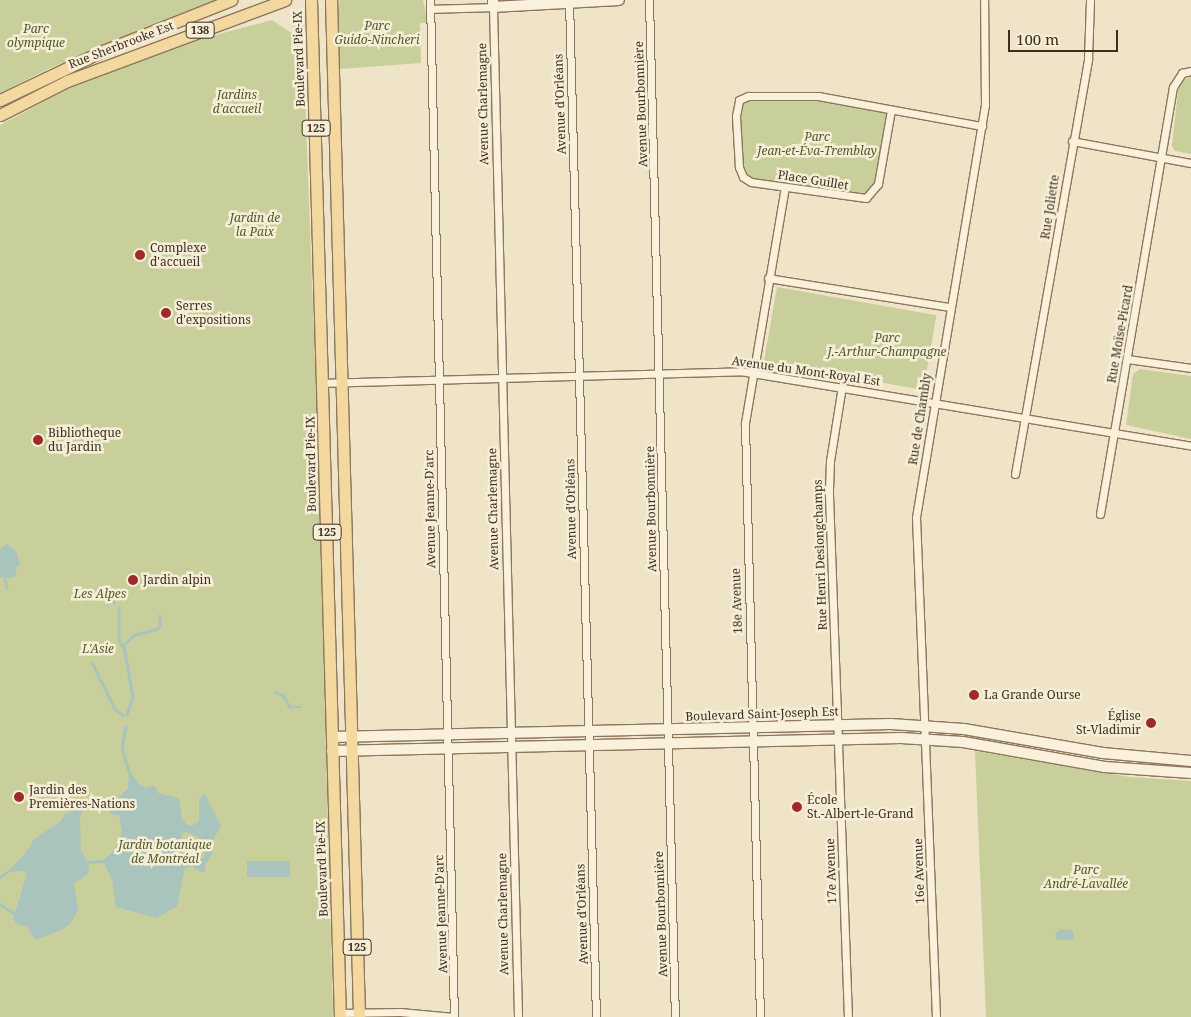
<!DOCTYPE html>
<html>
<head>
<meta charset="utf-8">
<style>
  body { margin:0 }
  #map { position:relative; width:1191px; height:1017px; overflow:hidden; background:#f0e4c8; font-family:"Noto Serif",serif }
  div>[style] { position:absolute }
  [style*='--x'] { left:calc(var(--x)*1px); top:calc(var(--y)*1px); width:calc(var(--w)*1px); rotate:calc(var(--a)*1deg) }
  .green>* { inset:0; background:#c9cf9b; transform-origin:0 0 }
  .water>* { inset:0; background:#a9c4bc; transform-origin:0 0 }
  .stream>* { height:2.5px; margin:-1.25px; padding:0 1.25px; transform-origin:1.25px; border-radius:1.25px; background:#a9c4bc }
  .roads { filter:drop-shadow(1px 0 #8d765c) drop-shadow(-1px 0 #8d765c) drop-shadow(0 1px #8d765c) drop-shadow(0 -1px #8d765c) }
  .street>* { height:7px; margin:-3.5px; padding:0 3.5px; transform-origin:3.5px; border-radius:3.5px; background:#faf1dc }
  .secondary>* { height:10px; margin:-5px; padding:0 5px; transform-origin:5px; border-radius:5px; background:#faf1dc }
  .primary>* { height:11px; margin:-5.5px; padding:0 5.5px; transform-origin:5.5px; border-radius:5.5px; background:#f3d9a0 }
  .dots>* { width:14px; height:14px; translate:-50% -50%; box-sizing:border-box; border:2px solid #f7eed8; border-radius:50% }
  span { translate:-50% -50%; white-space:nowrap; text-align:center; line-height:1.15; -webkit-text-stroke:5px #f7eed8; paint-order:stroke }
  .shield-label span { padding:1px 4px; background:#f7eed8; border:1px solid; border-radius:4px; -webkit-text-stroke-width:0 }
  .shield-label { font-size:11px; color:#3d2e20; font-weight:700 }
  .park-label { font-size:12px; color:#4d5a26; font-style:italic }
  .street-label { font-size:12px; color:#3d2e20 }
  .poi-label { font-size:12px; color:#3d2e20 }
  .left { translate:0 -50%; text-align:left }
  .right { translate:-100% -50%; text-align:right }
  .scale { position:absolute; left:1008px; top:30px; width:110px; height:22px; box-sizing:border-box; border:2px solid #3d2e20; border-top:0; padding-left:6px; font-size:15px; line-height:18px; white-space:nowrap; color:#3d2e20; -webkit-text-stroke:4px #f7eed8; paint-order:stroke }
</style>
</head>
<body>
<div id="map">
  <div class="green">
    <div style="clip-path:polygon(0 0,216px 0,50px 68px,0 93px)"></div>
    <div style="clip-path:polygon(335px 0,423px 0,428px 23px,420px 23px,421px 63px,340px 69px)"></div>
    <div style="clip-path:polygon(299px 12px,303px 15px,304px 34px,290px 25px)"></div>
    <div style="clip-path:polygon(272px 20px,305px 42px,303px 42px,318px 441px,333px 1017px,0 1017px,0 125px,75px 85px,163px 49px)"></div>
    <div style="clip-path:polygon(1191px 76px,1191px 154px,1175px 151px,1172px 146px,1178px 91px,1182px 82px)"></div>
    <div style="clip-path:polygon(794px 94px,891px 110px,878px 184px,866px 198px,751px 182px,739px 167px,739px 100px)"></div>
    <div style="left:777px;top:287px;width:162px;height:76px;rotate:10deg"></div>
    <div style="clip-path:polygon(1140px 369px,1191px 376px,1191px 439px,1126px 425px,1133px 374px)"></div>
    <div style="clip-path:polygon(975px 751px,1130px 777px,1191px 781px,1191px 1017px,986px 1017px)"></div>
  </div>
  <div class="water">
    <div style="clip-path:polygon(7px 544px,16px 551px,20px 565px,15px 568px,17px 576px,9px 578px,0 577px,0 549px)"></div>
    <div style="clip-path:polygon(evenodd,129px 771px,142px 787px,155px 786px,158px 793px,179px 798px,182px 818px,186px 824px,192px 826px,199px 821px,199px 798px,205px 794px,221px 826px,212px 842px,212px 854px,205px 865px,205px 872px,200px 872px,192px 866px,185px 868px,177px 906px,157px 918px,116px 907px,112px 880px,103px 861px,115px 849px,122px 832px,119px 815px,111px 814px,108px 809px,128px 788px,129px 771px,186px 832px,198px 837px,204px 844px,205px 858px,195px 860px,185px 857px,179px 847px,182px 834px,186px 832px)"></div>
    <div style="clip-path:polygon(77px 802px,84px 805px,80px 819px,81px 850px,89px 866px,88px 874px,74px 884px,78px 910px,70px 924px,61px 930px,35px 940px,27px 926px,18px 925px,13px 919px,27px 874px,24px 871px,7px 872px,25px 854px,34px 839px,60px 822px,65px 814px,73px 812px,66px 811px,65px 808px)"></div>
    <div style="left:290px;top:861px;width:16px;height:43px;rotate:90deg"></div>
    <div style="clip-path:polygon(1061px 929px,1073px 930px,1074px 940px,1057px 940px,1055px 934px)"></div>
  </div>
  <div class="stream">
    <div style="--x:5;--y:578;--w:10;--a:79"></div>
    <div style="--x:108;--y:603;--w:6;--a:-9"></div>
    <div style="--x:119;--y:608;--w:32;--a:90"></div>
    <div style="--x:119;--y:640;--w:7;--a:63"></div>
    <div style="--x:122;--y:646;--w:16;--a:-43"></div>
    <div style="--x:134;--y:635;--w:23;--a:-15"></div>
    <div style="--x:156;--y:629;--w:5;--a:-37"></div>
    <div style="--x:160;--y:626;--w:10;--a:-96"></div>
    <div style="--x:124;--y:646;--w:52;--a:80"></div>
    <div style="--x:133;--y:697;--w:18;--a:109"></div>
    <div style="--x:92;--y:662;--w:52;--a:63.9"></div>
    <div style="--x:115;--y:709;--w:10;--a:37"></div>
    <div style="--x:275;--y:692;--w:9;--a:21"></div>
    <div style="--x:283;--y:695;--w:14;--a:60"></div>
    <div style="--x:290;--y:707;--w:11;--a:0"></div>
    <div style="--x:126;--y:726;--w:22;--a:100"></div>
    <div style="--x:122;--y:748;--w:24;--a:73"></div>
    <div style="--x:88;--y:862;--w:15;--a:-4"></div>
    <div style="--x:0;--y:877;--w:9;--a:-36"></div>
    <div style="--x:0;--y:904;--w:18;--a:34"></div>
  </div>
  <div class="roads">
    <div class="street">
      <div style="--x:430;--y:0;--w:1017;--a:88.65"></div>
      <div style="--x:569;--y:0;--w:1017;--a:88.48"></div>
      <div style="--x:649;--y:0;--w:1017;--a:88.54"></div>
      <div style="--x:430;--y:9;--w:63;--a:-1.8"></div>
      <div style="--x:493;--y:7;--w:1010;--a:88.58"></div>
      <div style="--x:891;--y:110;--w:75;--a:100"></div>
      <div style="--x:878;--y:184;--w:18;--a:131"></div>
      <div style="--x:866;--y:198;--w:116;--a:-172.1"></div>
      <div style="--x:751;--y:182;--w:9;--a:-148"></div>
      <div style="--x:743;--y:177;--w:11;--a:-112"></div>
      <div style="--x:739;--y:167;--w:51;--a:-93.4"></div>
      <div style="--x:736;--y:116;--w:16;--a:-79"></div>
      <div style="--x:739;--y:100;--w:10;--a:-24"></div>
      <div style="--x:748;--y:96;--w:70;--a:0"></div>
      <div style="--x:818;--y:96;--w:167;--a:10.4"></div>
      <div style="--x:1072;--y:141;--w:121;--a:10.5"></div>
      <div style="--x:768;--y:278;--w:184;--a:9.1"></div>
      <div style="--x:1127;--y:359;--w:65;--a:8"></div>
      <div style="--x:323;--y:383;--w:417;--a:-1.6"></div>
      <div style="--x:740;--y:371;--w:457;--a:9.4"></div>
      <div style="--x:842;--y:386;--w:76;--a:99.1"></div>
      <div style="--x:830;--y:461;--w:34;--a:92"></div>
      <div style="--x:829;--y:495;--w:522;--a:87.92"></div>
      <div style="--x:1015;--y:474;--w:422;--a:-80"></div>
      <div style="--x:1088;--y:58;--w:58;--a:-88"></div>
      <div style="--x:1100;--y:514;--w:433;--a:-80.3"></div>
      <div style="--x:1173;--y:87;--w:17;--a:-57"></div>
      <div style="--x:1182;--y:73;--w:9;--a:-13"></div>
      <div style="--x:340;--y:1013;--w:60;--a:-1"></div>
      <div style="--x:400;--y:1012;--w:54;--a:5.3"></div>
      <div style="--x:760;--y:1017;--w:594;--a:-91.45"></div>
      <div style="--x:745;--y:423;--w:239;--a:-80.4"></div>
      <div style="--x:936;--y:1017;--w:500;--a:-92.29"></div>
      <div style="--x:916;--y:517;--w:418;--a:-80.5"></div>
      <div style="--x:985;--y:105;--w:105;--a:-90.5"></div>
    </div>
    <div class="secondary">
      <div style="--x:493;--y:0;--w:7;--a:90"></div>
      <div style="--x:493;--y:7;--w:126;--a:-3.2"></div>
      <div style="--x:332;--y:737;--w:559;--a:-1.33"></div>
      <div style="--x:891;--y:724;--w:73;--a:3.9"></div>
      <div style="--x:964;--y:729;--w:141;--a:9.8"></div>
      <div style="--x:1103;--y:753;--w:88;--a:5.2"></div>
      <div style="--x:332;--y:751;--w:569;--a:-1.31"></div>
      <div style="--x:901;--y:738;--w:62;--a:3.7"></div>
      <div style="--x:963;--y:742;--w:144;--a:10"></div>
      <div style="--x:1105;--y:767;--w:86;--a:4"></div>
    </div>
    <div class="primary">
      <div style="--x:311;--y:0;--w:1017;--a:88.37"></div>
      <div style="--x:331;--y:0;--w:1017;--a:88.42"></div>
      <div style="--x:0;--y:100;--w:116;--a:-25.5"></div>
      <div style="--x:105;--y:50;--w:136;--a:-21.6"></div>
      <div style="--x:0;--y:115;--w:75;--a:-26.9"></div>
      <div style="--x:67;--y:81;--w:233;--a:-20.4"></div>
    </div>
  </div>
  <div class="dots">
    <div style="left:140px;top:255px;background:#9e2a2b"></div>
    <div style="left:166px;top:313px;background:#9e2a2b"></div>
    <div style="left:38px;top:440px;background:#9e2a2b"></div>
    <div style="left:133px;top:580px;background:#9e2a2b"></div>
    <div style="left:974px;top:695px;background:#9e2a2b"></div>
    <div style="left:1151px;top:723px;background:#9e2a2b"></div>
    <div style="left:19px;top:797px;background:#9e2a2b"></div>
    <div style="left:797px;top:807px;background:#9e2a2b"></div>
  </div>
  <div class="shield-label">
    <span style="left:200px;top:30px">138</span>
    <span style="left:316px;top:128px">125</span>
    <span style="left:327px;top:532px">125</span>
    <span style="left:357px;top:947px">125</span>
  </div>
  <div class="park-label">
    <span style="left:377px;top:33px">Parc<br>Guido-Nincheri</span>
    <span style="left:36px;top:36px">Parc<br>olympique</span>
    <span style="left:237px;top:102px">Jardins<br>d'accueil</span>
    <span style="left:817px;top:144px">Parc<br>Jean-et-Éva-Tremblay</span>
    <span style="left:255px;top:225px">Jardin de<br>la Paix</span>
    <span style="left:887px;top:345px">Parc<br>J.-Arthur-Champagne</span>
    <span style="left:100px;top:594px">Les Alpes</span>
    <span style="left:98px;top:649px">L'Asie</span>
    <span style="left:165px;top:852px">Jardin botanique<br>de Montréal</span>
    <span style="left:1086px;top:877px">Parc<br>André-Lavallée</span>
  </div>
  <div class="street-label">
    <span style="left:121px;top:45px;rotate:-21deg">Rue Sherbrooke Est</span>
    <span style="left:299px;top:59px;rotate:-92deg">Boulevard Pie-IX</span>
    <span style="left:483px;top:104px;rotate:-91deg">Avenue Charlemagne</span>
    <span style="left:560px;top:104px;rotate:-92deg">Avenue d'Orléans</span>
    <span style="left:641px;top:104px;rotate:-92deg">Avenue Bourbonnière</span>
    <span style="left:813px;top:180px;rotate:9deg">Place Guillet</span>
    <span style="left:1050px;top:207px;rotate:-81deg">Rue Joliette</span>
    <span style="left:1120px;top:334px;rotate:-80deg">Rue Moïse-Picard</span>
    <span style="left:806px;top:371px;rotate:8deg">Avenue du Mont-Royal Est</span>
    <span style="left:920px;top:419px;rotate:-81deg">Rue de Chambly</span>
    <span style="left:311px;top:464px;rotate:-91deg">Boulevard Pie-IX</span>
    <span style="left:430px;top:509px;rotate:-91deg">Avenue Jeanne-D'arc</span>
    <span style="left:493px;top:509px;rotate:-91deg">Avenue Charlemagne</span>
    <span style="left:571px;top:509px;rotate:-91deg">Avenue d'Orléans</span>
    <span style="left:651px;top:509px;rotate:-91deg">Avenue Bourbonnière</span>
    <span style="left:820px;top:555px;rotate:-92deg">Rue Henri Deslongchamps</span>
    <span style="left:737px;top:601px;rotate:-92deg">18e Avenue</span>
    <span style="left:762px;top:714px;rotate:-2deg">Boulevard Saint-Joseph Est</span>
    <span style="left:322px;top:869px;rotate:-92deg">Boulevard Pie-IX</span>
    <span style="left:831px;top:871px;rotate:-92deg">17e Avenue</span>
    <span style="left:919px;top:871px;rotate:-92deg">16e Avenue</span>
    <span style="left:441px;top:914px;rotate:-92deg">Avenue Jeanne-D'arc</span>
    <span style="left:503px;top:914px;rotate:-91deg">Avenue Charlemagne</span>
    <span style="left:582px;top:914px;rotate:-92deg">Avenue d'Orléans</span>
    <span style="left:661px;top:914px;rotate:-92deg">Avenue Bourbonnière</span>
  </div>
  <div class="poi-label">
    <span class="left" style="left:150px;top:255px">Complexe<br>d'accueil</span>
    <span class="left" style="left:176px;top:313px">Serres<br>d'expositions</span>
    <span class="left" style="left:48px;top:440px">Bibliotheque<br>du Jardin</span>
    <span class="left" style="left:143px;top:580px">Jardin alpin</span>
    <span class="left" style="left:984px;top:695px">La Grande Ourse</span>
    <span class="right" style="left:1141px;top:723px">Église<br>St-Vladimir</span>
    <span class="left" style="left:29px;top:797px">Jardin des<br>Premières-Nations</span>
    <span class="left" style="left:807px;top:807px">École<br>St.-Albert-le-Grand</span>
  </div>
  <div class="scale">100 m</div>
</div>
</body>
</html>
